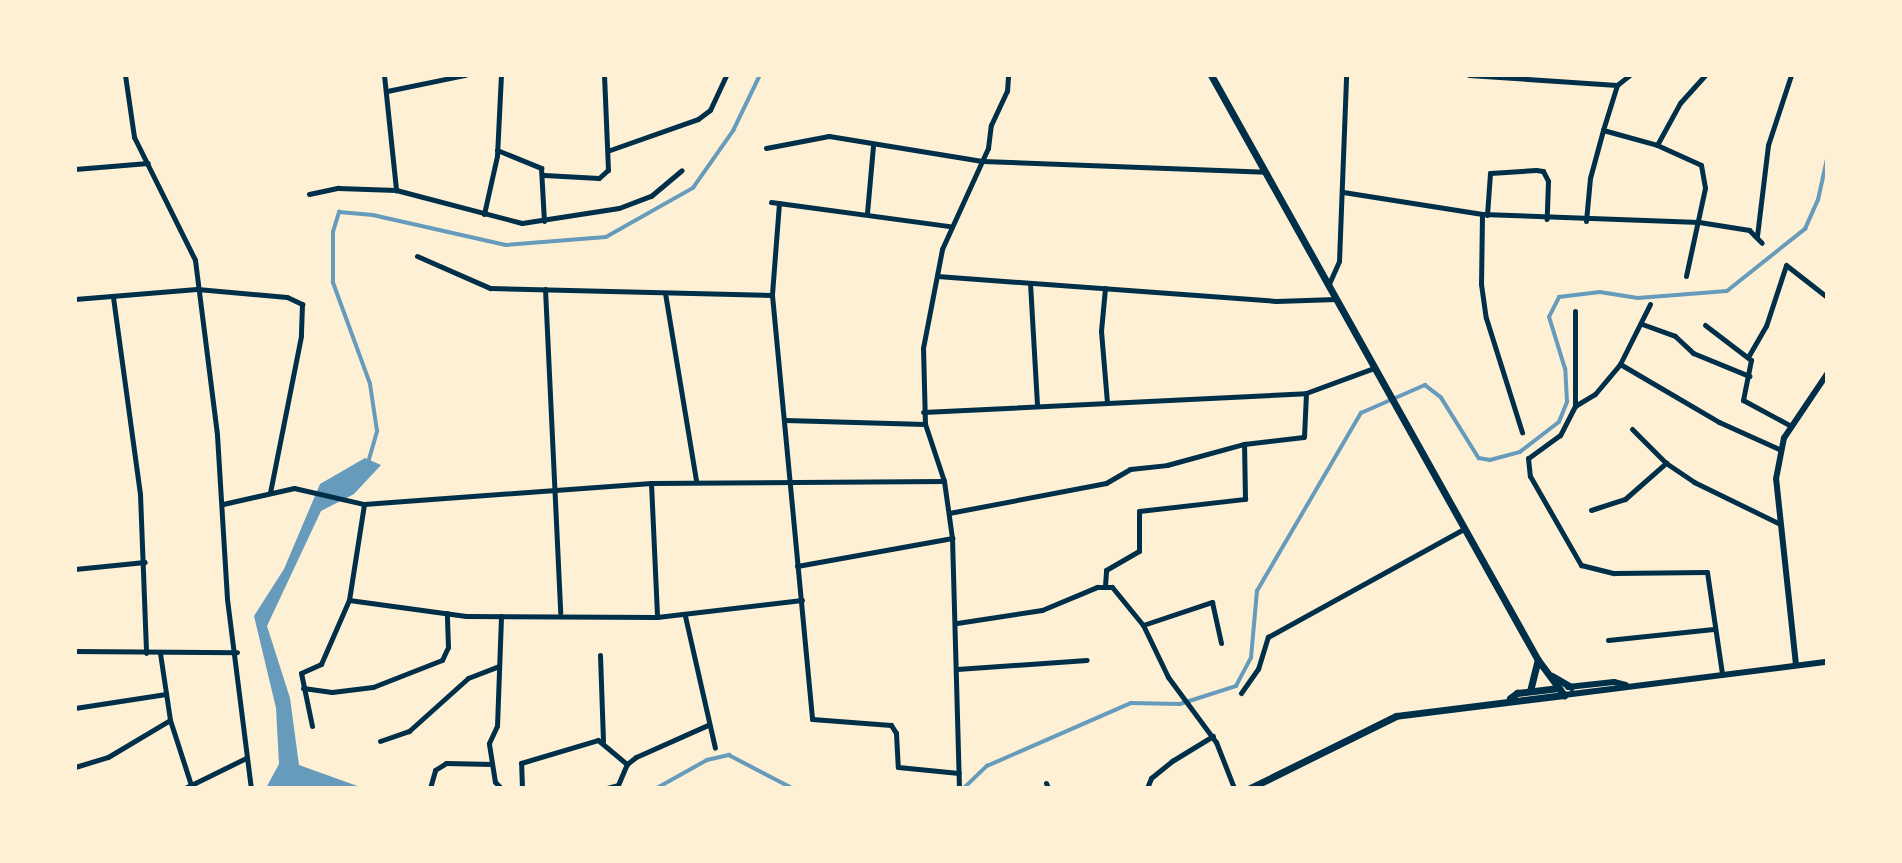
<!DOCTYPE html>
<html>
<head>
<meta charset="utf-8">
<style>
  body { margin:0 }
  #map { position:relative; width:1902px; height:863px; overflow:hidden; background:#fdf0d5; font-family:Commissioner,sans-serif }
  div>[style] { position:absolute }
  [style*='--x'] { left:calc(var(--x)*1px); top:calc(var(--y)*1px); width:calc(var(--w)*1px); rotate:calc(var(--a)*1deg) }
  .water>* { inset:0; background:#669bbc }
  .stream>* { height:3.5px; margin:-1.75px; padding:0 1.75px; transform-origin:1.75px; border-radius:1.75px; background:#669bbc }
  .minor>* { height:5px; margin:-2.5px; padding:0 2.5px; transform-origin:2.5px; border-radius:2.5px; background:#003049 }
  .tertiary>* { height:6px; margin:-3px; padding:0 3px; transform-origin:3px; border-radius:3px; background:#003049 }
  .secondary>* { height:7px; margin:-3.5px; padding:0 3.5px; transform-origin:3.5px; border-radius:3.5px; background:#003049 }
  span { translate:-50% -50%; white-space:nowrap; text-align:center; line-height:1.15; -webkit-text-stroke:7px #fdf0d5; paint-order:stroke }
  .frame { position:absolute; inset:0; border:77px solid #fdf0d5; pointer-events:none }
</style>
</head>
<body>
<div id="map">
  <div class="water">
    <div style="clip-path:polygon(365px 458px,381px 465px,354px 494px,321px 511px,267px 626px,290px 698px,299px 765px,363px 788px,266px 788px,279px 764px,276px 708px,254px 616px,284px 569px,320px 484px)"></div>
  </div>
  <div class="stream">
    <div style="--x:368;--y:463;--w:33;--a:-74"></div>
    <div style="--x:377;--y:431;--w:48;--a:-98.5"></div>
    <div style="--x:370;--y:384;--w:108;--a:-110.1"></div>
    <div style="--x:333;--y:283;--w:51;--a:-90"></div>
    <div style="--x:333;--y:232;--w:21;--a:-73"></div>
    <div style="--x:339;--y:212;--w:34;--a:5"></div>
    <div style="--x:373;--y:215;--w:136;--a:12.7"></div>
    <div style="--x:506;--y:245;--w:100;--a:-4.6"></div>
    <div style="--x:606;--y:237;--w:100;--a:-29.4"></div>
    <div style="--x:693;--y:188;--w:70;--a:-54.9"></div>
    <div style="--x:733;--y:131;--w:62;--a:-64.3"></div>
    <div style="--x:657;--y:788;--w:57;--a:-29.2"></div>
    <div style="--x:707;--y:760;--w:23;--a:-13"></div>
    <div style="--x:729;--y:755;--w:71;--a:27.6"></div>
    <div style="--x:964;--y:788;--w:32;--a:-44"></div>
    <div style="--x:987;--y:766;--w:157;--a:-23.6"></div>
    <div style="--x:1131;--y:703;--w:49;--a:1.2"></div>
    <div style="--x:1180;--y:704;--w:59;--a:-17.8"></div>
    <div style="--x:1236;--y:686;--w:32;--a:-62"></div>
    <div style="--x:1251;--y:658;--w:67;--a:-84.9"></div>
    <div style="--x:1257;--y:591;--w:206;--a:-59.7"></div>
    <div style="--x:1361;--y:413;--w:70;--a:-23.6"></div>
    <div style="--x:1425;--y:385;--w:20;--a:37"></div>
    <div style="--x:1441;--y:397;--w:72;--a:58.1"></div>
    <div style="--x:1479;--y:458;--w:11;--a:10"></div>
    <div style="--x:1490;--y:460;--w:31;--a:-15"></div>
    <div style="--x:1520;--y:452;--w:49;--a:-37.6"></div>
    <div style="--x:1559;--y:422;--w:22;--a:-68"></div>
    <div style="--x:1567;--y:402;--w:33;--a:-93"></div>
    <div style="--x:1565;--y:369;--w:54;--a:-107.1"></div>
    <div style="--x:1549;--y:317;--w:22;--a:-63"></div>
    <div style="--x:1559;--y:297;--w:41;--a:-7"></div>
    <div style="--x:1600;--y:292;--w:38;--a:9"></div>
    <div style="--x:1638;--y:298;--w:89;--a:-4.5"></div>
    <div style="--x:1727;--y:291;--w:100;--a:-38.5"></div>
    <div style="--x:1805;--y:229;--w:32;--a:-66"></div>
    <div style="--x:1818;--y:200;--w:42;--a:-77.6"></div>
  </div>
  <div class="minor">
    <div style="--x:125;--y:75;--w:63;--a:81.7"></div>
    <div style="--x:134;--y:137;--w:137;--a:63.6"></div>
    <div style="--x:195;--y:260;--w:176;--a:82.8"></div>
    <div style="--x:217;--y:435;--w:164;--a:86.5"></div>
    <div style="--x:227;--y:599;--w:191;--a:82.8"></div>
    <div style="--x:384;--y:75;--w:116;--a:84"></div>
    <div style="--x:1469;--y:75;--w:148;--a:3.9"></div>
    <div style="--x:387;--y:91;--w:80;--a:-11.6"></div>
    <div style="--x:1603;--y:130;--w:56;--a:15.5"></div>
    <div style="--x:1657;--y:145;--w:48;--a:24.4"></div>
    <div style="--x:1701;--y:165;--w:23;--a:80"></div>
    <div style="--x:1705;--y:188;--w:90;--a:102.2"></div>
    <div style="--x:1657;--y:145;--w:48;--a:-61.3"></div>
    <div style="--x:1680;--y:103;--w:38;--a:-48"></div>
    <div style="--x:766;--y:148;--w:64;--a:-10.8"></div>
    <div style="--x:829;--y:136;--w:155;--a:9.3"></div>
    <div style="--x:982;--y:161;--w:283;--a:2.2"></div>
    <div style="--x:497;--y:150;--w:48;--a:22.2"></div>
    <div style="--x:541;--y:168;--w:53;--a:86.8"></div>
    <div style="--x:610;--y:150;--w:93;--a:-19.4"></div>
    <div style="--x:698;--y:119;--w:15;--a:-37"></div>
    <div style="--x:710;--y:110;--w:38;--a:-65"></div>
    <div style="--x:75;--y:169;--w:73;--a:-4.7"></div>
    <div style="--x:544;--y:175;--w:55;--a:3.1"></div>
    <div style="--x:599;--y:178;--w:12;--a:-42"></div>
    <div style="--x:608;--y:170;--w:95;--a:-92.4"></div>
    <div style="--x:1343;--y:192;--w:141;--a:9"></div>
    <div style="--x:1482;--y:214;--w:217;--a:2.1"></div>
    <div style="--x:1699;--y:222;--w:51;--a:9.1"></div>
    <div style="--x:1749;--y:230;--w:18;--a:45"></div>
    <div style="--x:309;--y:194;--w:30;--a:-12"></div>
    <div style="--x:338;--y:188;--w:58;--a:2"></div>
    <div style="--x:396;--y:190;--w:130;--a:14.7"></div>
    <div style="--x:522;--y:223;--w:98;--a:-8.8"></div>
    <div style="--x:619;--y:208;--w:34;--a:-21"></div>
    <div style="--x:651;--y:196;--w:40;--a:-40"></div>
    <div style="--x:771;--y:202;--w:180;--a:7.7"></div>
    <div style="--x:779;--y:203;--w:92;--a:94.4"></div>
    <div style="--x:772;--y:295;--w:426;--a:84.6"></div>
    <div style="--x:812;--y:719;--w:79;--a:4.3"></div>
    <div style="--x:891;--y:725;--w:9;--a:58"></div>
    <div style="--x:896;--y:733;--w:34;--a:87"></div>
    <div style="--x:898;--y:767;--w:61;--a:5.6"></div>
    <div style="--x:867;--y:213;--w:67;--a:-84.9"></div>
    <div style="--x:484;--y:214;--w:59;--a:-77.4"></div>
    <div style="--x:497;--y:156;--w:81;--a:-87.2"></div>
    <div style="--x:1482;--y:214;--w:70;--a:90.8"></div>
    <div style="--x:1481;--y:284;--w:34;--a:82"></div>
    <div style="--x:1486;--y:318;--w:120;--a:72.5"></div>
    <div style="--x:1487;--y:215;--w:42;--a:-85.9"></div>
    <div style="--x:1490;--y:173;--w:46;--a:-3.7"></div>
    <div style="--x:1536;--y:170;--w:7;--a:8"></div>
    <div style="--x:1543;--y:171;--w:11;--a:63"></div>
    <div style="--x:1548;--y:181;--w:38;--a:92"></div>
    <div style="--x:1586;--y:221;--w:43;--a:-84.7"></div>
    <div style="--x:1590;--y:178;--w:50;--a:-74.8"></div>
    <div style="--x:1603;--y:130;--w:47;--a:-72.7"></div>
    <div style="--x:1617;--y:85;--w:16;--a:-38"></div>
    <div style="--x:1757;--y:236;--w:92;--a:-83.1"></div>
    <div style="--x:1768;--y:145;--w:74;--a:-71.8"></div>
    <div style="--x:417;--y:256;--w:80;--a:23.7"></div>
    <div style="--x:490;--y:288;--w:282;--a:1.4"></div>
    <div style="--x:937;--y:276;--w:340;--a:4.2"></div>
    <div style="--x:1276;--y:301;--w:60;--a:-1.9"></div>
    <div style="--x:1030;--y:283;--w:123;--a:86.7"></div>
    <div style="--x:1328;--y:286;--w:27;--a:-66"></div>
    <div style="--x:1339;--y:261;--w:186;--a:-87.8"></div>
    <div style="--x:1105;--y:288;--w:43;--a:95.3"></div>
    <div style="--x:1101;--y:331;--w:71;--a:85.2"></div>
    <div style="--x:545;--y:289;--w:324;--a:87.3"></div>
    <div style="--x:665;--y:293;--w:191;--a:80.6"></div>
    <div style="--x:113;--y:297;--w:199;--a:82.2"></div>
    <div style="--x:140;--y:494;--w:159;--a:87.8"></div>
    <div style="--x:75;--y:299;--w:122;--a:-4.7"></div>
    <div style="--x:197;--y:289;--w:90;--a:5.1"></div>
    <div style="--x:287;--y:297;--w:17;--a:25"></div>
    <div style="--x:302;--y:304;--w:32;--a:92"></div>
    <div style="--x:301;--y:336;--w:160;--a:101.2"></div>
    <div style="--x:1575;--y:311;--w:95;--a:90"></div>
    <div style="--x:1575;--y:406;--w:33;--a:117"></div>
    <div style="--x:1560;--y:435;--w:39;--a:144"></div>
    <div style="--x:1528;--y:458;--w:18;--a:84"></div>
    <div style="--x:1530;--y:476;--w:103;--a:60.2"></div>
    <div style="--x:1581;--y:565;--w:34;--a:14"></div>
    <div style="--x:1614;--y:573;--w:93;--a:-0.6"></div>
    <div style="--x:1707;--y:572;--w:103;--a:81.6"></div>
    <div style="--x:1642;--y:324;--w:35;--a:20"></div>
    <div style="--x:1675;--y:336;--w:25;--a:43"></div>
    <div style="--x:1693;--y:353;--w:61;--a:22.3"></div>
    <div style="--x:1705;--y:325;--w:58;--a:37.3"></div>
    <div style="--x:1751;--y:360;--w:41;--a:101.3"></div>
    <div style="--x:1743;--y:400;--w:55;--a:28.4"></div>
    <div style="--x:1748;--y:357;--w:36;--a:-60"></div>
    <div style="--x:1766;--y:326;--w:64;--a:-71.8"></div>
    <div style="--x:1786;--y:265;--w:52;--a:38"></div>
    <div style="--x:1620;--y:364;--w:115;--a:30.4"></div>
    <div style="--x:1719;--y:422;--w:68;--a:24.3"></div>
    <div style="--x:1575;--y:406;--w:23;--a:-31"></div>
    <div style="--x:1595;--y:394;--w:39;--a:-50"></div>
    <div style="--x:1620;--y:364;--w:67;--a:-63.4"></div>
    <div style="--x:923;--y:412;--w:383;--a:-2.8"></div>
    <div style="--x:1306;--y:393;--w:72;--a:-20.2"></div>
    <div style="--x:785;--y:420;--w:140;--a:1.6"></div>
    <div style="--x:1632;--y:429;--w:48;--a:45"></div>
    <div style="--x:1666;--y:463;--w:34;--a:34"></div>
    <div style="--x:1694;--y:482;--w:93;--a:26"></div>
    <div style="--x:651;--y:483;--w:134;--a:87.4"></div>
    <div style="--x:223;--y:504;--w:73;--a:-12.7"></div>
    <div style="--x:294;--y:488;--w:72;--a:12.9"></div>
    <div style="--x:364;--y:504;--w:288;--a:-4.2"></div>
    <div style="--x:651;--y:483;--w:293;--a:-0.4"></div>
    <div style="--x:1591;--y:510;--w:36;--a:-18"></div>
    <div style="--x:1625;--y:499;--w:55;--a:-41.3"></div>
    <div style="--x:949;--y:513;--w:160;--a:-10.8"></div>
    <div style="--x:1106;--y:483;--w:28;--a:-30"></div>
    <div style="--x:1130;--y:469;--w:37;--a:-6"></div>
    <div style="--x:1167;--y:465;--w:80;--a:-15.3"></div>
    <div style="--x:1244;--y:444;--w:60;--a:-6.7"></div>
    <div style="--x:1304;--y:437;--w:44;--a:-87.4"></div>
    <div style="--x:797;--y:566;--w:158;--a:-10.2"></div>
    <div style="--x:75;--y:569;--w:70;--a:-5.7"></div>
    <div style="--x:1105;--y:586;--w:16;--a:-86"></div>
    <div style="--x:1106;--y:570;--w:38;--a:-30"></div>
    <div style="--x:1139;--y:551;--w:40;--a:-90"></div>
    <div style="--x:1139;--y:511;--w:107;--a:-6.5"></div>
    <div style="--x:1245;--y:499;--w:55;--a:-91"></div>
    <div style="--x:349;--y:600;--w:118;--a:7.8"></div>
    <div style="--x:466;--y:616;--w:191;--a:0.3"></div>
    <div style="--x:657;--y:617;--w:146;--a:-6.7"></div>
    <div style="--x:685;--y:616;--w:135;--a:77.2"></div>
    <div style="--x:957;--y:623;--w:86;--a:-8.7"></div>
    <div style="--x:1042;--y:610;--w:60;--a:-22.7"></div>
    <div style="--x:1097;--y:587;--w:15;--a:0"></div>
    <div style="--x:1112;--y:587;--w:49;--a:50.8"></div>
    <div style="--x:1143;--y:625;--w:58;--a:64.3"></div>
    <div style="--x:1168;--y:677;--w:81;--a:53.6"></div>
    <div style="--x:1216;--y:742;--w:49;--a:68.6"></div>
    <div style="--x:1143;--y:625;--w:73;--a:-18.4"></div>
    <div style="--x:1212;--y:602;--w:42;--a:77.6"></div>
    <div style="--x:1608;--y:640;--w:106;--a:-6"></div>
    <div style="--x:75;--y:651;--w:162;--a:0.4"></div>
    <div style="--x:160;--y:653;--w:68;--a:81.5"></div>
    <div style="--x:170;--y:720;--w:68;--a:72.1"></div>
    <div style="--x:600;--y:655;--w:86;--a:88"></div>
    <div style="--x:957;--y:669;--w:130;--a:-4"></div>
    <div style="--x:303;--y:688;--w:29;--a:8"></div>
    <div style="--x:332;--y:692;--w:41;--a:-7"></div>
    <div style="--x:373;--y:687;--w:74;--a:-21.4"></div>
    <div style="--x:442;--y:660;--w:14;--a:-65"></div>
    <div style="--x:448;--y:647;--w:34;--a:-92"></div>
    <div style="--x:1241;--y:693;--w:29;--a:-55"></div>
    <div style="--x:1258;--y:669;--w:34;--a:-73"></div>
    <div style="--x:1268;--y:637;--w:224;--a:-28.9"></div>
    <div style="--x:75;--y:708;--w:92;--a:-8.7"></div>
    <div style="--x:312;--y:726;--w:54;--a:-101.7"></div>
    <div style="--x:301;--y:673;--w:22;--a:-24"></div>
    <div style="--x:321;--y:664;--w:70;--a:-66.4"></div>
    <div style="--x:349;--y:600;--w:97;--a:-81.1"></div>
    <div style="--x:380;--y:741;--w:31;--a:-19"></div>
    <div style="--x:409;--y:731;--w:79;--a:-41.9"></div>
    <div style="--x:468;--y:678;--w:33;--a:-21"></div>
    <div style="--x:75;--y:767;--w:34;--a:-17"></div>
    <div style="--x:108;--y:757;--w:72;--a:-30.8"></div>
    <div style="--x:1046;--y:783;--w:5;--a:68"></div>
    <div style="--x:185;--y:788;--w:68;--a:-26.2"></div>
    <div style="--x:430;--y:788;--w:19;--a:-74"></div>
    <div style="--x:435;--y:770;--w:13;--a:-32"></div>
    <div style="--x:446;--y:763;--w:46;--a:1.2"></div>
    <div style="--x:501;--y:788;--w:8;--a:-135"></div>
    <div style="--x:495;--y:782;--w:39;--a:-99"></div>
    <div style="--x:489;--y:743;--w:19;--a:-65"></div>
    <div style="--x:497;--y:726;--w:110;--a:-87.9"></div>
    <div style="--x:522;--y:788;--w:25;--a:-92"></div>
    <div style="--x:521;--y:763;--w:80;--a:-16.6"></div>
    <div style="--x:598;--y:740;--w:38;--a:40"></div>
    <div style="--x:607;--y:788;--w:11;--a:-15"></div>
    <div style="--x:618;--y:785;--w:23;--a:-67"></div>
    <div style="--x:627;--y:764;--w:11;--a:-38"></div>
    <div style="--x:636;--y:757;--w:79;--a:-24"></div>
    <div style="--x:959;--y:788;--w:250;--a:-91.6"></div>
    <div style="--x:952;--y:538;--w:58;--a:-98"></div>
    <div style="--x:944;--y:481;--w:60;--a:-108.4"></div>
    <div style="--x:925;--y:424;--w:76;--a:-91.5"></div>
    <div style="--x:923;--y:348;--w:101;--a:-79.1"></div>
    <div style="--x:942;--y:249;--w:111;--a:-65.5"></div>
    <div style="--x:988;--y:148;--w:23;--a:-83"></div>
    <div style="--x:991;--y:125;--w:38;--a:-65"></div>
    <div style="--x:1007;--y:91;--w:16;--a:-86"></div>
    <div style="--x:1147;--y:788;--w:11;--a:-68"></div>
    <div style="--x:1151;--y:778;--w:27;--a:-39"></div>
    <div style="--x:1172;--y:761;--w:48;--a:-31.4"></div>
  </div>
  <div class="tertiary">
    <div style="--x:1796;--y:665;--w:187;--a:-96.1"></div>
    <div style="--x:1776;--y:479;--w:42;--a:-79"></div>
    <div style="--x:1784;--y:438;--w:77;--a:-56.1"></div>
    <div style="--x:1568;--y:687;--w:46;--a:-6.2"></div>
    <div style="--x:1614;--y:682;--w:12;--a:14"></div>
    <div style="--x:1564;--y:695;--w:265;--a:-7.2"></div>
  </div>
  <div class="secondary">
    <div style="--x:1211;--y:75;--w:670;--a:60.8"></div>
    <div style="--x:1538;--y:660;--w:44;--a:53.4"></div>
    <div style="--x:1564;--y:695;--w:169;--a:172.9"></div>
    <div style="--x:1396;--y:716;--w:163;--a:153.7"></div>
    <div style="--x:1552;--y:676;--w:22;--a:30"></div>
    <div style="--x:1530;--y:691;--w:32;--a:-76"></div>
    <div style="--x:1510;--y:698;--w:9;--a:-36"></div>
    <div style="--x:1517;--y:693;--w:42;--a:-6.8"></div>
  </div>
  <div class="frame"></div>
</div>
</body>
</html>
